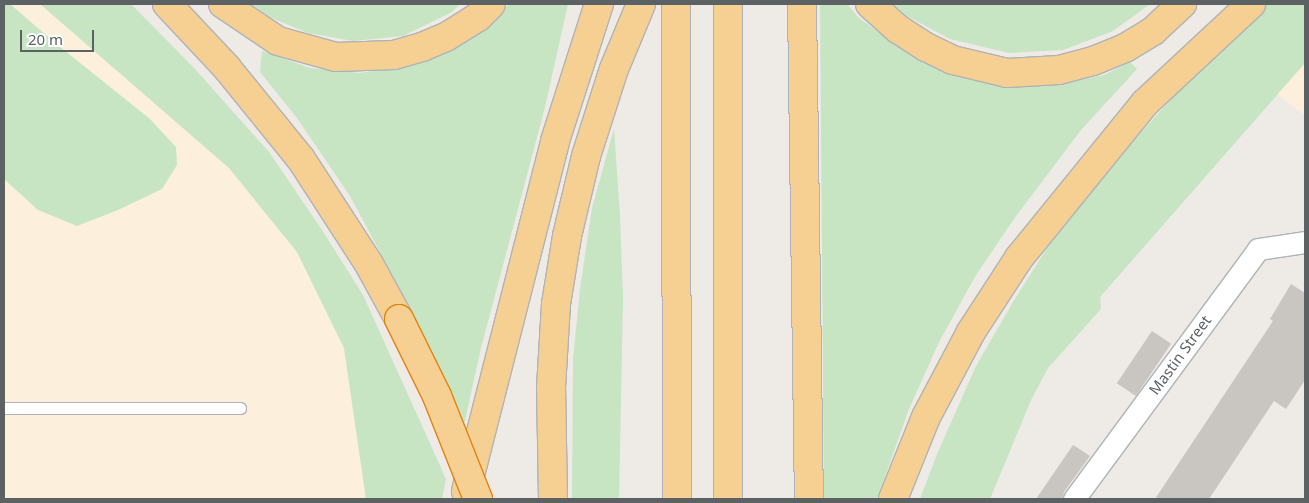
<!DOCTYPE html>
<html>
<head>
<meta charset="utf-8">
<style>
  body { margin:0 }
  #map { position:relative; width:1309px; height:503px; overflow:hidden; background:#eeeae5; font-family:"Noto Sans",sans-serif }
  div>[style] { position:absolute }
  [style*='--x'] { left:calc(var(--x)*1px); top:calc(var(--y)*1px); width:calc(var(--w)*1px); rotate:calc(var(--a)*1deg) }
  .commercial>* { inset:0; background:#fcf0dc }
  .green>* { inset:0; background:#c7e4c3 }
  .building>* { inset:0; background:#c9c5c1; transform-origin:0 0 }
  .roads { filter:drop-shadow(1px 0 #b0b3b6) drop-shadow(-1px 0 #b0b3b6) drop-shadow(0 1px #b0b3b6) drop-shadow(0 -1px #b0b3b6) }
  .lane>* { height:11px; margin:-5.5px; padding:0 5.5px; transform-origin:5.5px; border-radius:5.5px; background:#fff }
  .street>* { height:21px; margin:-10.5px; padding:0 10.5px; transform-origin:10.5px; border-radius:10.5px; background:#fff }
  .highway>* { height:28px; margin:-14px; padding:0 14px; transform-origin:14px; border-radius:14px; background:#f6cf93 }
  .bridges { filter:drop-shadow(1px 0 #e4820f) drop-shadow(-1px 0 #e4820f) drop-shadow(0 1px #e4820f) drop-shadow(0 -1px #e4820f) }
  .highway-bridge>* { height:28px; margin:-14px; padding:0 14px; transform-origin:14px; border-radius:14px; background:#f6cf93 }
  span { translate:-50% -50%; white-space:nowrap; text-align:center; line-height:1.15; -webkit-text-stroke:5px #fff; paint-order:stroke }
  .street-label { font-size:15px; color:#5c6164 }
  .frame { position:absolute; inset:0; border:5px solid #5c6164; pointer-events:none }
  .scale { position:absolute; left:20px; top:30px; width:74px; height:22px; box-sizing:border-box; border:2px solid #5c6164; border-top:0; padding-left:6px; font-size:15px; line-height:18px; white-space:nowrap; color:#5c6164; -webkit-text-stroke:4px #fff; paint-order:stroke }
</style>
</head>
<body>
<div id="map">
  <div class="commercial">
    <div style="clip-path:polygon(4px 4px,40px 4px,229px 168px,297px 252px,344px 348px,366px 499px,4px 499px)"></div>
    <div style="clip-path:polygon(1305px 63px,1305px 115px,1277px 94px)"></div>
  </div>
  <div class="green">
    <div style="clip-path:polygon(4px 4px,10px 4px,54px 42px,150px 119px,176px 147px,177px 165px,162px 189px,118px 210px,77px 226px,38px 210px,4px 179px)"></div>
    <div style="clip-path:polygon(40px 4px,131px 4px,195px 69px,269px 152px,322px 230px,363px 295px,446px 479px,442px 499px,366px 499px,344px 348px,297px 252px,229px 168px)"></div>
    <div style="clip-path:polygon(251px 4px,460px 4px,452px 12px,403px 36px,353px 41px,308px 33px,272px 18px)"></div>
    <div style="clip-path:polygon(509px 4px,568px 4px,545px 107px,481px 348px,464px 425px,400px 289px,350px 196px,297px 118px,260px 72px,262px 51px,310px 68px,360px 73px,425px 62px,464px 42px,495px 20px)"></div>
    <div style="clip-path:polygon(820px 4px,847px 4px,858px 17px,901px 49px,942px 69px,1030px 85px,1074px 81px,1104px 75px,1130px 62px,1137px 69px,1081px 130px,1016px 216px,976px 275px,939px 342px,909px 409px,877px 499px,824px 499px)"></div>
    <div style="clip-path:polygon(894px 4px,1150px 4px,1113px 31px,1063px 50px,1009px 53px,950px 39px,905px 15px)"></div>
    <div style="clip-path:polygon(1266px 4px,1305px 4px,1305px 63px,1100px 297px,1101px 309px,1048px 368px,1031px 400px,990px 499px,920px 499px,938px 452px,976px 366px,1013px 302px,1049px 245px,1106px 171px,1185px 84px)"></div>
    <div style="clip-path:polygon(614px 129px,620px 215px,623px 298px,619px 499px,572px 499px,573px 360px,580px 289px,592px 208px)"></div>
  </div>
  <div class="building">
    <div style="clip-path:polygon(1291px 284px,1305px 293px,1305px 380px,1286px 409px,1274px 401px,1209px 499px,1155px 499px,1273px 321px,1270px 319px)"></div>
    <div style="left:1152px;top:331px;width:23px;height:63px;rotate:34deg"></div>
    <div style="clip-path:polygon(1073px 445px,1090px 456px,1064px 492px,1062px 499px,1036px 499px)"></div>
  </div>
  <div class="roads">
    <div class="lane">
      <div style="--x:4;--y:408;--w:236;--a:0"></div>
    </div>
    <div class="street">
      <div style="--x:1074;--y:499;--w:310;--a:-53.6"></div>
      <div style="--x:1258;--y:249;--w:48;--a:-8.5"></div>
    </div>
    <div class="highway">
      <div style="--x:167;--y:4;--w:88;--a:46.8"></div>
      <div style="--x:227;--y:68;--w:117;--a:50.9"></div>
      <div style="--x:301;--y:159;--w:125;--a:57.1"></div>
      <div style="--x:369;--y:264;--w:63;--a:61.4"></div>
      <div style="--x:223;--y:4;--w:66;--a:33.9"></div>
      <div style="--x:278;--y:41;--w:60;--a:15.4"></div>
      <div style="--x:336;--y:57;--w:58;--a:-2"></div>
      <div style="--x:394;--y:55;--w:29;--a:-16"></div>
      <div style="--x:422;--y:47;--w:26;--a:-23"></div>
      <div style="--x:446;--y:37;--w:38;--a:-32"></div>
      <div style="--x:478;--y:17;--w:18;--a:-45"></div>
      <div style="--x:676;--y:4;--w:495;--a:89.9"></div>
      <div style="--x:802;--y:4;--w:495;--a:89.2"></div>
      <div style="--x:870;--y:4;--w:38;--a:42"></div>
      <div style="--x:898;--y:29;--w:33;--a:33"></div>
      <div style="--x:926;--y:47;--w:30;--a:26"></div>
      <div style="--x:953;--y:60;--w:56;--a:13.5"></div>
      <div style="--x:1007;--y:73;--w:52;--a:-3.3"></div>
      <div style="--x:1059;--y:70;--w:35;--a:-15"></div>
      <div style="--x:1093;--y:61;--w:35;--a:-22"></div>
      <div style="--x:1125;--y:48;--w:33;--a:-31"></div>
      <div style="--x:1153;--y:31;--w:40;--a:-43"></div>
      <div style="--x:466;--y:491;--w:361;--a:-75.7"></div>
      <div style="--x:555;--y:141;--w:144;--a:-72.2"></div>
      <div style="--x:553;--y:499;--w:111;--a:-91"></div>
      <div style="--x:551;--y:388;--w:84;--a:-86.6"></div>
      <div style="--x:556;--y:304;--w:69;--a:-80.8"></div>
      <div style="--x:567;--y:236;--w:82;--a:-76.6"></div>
      <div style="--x:586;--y:156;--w:91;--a:-72.2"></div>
      <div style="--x:614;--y:69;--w:70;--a:-67.4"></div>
      <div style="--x:728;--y:499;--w:495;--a:-90"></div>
      <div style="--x:893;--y:499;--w:88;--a:-68.1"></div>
      <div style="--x:926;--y:417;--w:96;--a:-62.1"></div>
      <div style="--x:971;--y:332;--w:88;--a:-57"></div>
      <div style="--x:1019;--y:258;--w:200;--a:-50.9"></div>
      <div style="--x:1145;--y:103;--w:145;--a:-43"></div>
    </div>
  </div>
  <div class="bridges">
    <div class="highway-bridge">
      <div style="--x:399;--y:319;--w:86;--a:63.7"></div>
      <div style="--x:437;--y:396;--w:111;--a:68.3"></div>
    </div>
  </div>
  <div class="street-label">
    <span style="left:1180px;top:355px;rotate:-54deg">Mastin Street</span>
  </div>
  <div class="frame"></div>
  <div class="scale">20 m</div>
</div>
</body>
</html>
